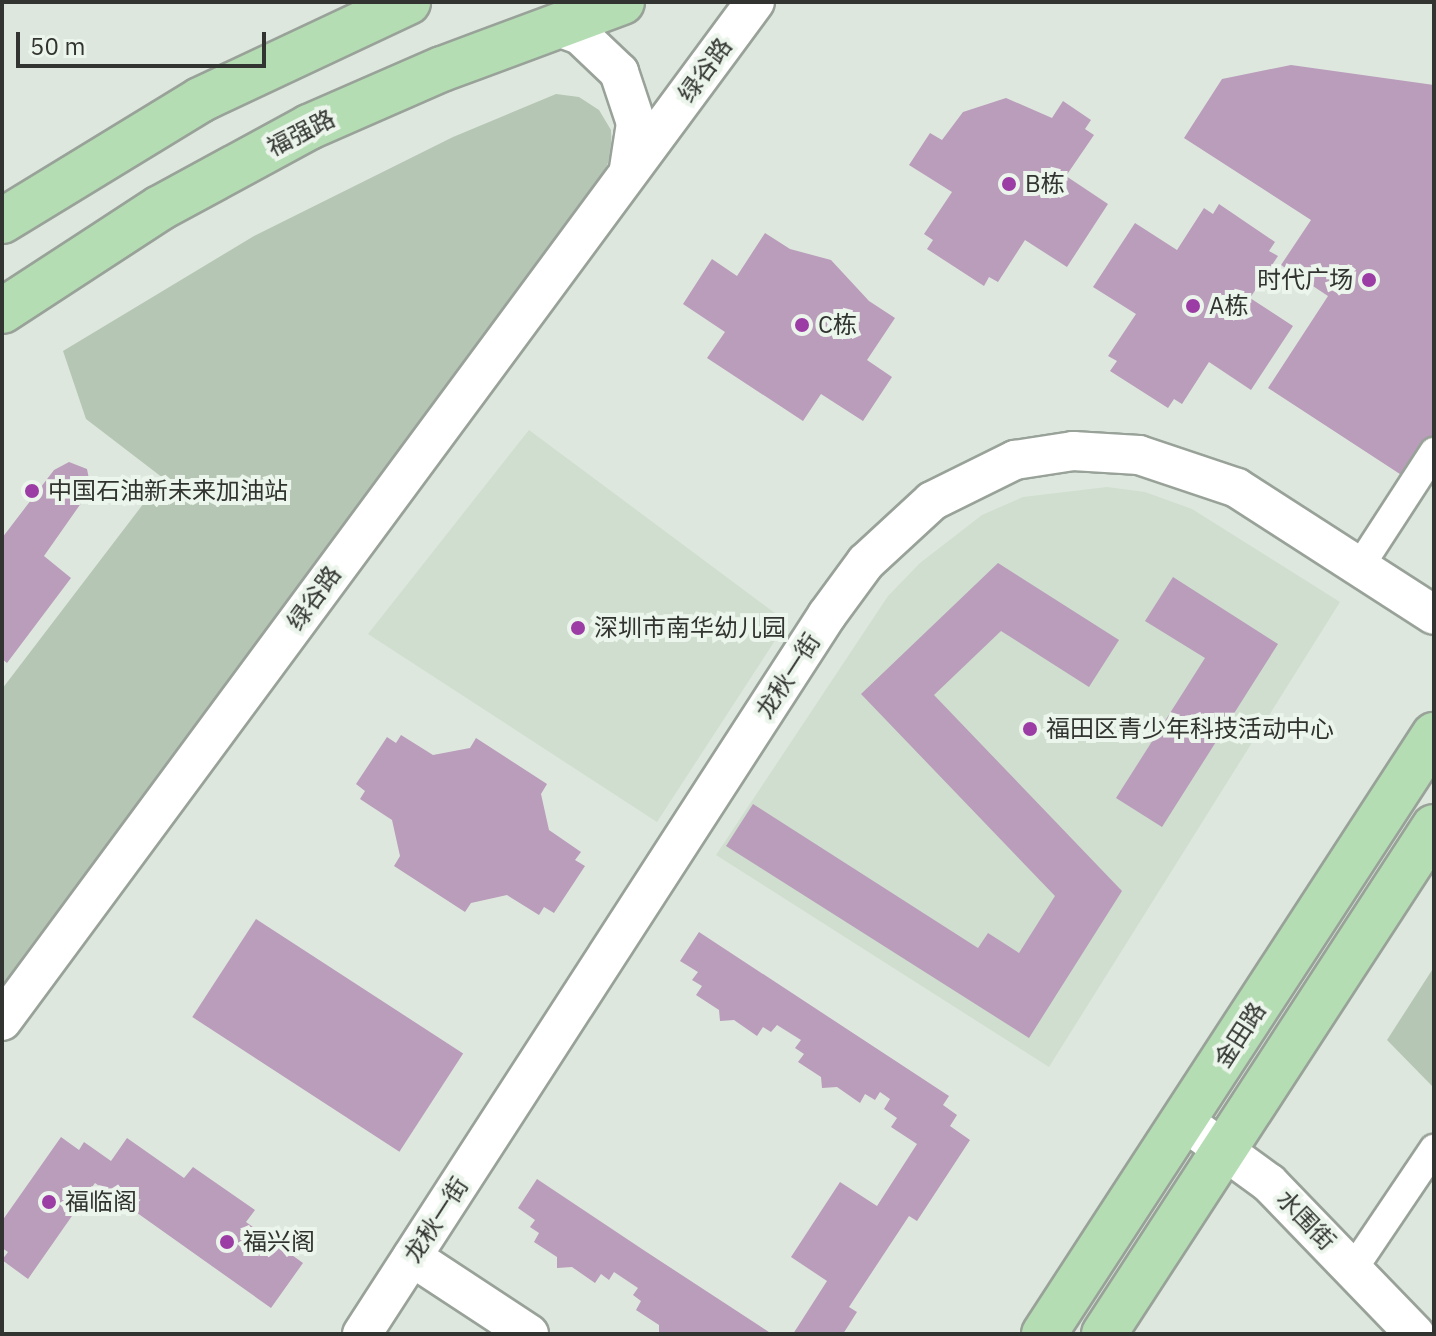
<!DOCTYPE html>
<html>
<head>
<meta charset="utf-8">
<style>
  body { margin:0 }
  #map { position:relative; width:1436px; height:1336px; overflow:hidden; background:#dee7de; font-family:"IBM Plex Sans","Noto Sans SC",sans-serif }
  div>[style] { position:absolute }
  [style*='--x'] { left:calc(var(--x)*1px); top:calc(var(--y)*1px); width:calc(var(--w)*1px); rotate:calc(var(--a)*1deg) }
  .built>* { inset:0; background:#cfdece }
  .green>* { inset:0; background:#b5c6b4 }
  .building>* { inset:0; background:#b99dbb; transform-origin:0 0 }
  .roads { filter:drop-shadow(2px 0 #99a299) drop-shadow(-2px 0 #99a299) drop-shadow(0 2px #99a299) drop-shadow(0 -2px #99a299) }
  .pedestrian>* { height:28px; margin:-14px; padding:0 14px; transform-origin:14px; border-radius:14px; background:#fff }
  .minor>* { height:38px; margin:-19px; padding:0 19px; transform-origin:19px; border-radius:19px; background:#fff }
  .primary>* { height:44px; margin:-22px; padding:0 22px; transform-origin:22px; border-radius:22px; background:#b5ddb3 }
  .dots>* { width:22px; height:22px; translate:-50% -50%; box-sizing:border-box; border:4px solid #ecf5eb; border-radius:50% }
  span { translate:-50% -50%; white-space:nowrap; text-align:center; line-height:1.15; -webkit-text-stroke:8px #ecf5eb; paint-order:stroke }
  .street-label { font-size:24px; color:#313430 }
  .poi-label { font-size:24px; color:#313430 }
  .left { translate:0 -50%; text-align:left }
  .right { translate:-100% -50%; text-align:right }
  .frame { position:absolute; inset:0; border:4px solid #313430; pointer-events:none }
  .scale { position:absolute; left:16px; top:32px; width:250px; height:36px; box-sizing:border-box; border:4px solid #313430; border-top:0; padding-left:10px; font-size:24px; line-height:28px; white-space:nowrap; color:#313430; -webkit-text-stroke:6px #ecf5eb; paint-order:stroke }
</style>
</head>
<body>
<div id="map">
  <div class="built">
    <div style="clip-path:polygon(529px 430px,787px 622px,657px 822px,368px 634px)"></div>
    <div style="clip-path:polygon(1107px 487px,1145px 492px,1192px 509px,1340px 602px,1049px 1067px,716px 855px,888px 596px,920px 563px,982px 515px,1023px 497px)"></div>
  </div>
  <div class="green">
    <div style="clip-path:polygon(556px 94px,579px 97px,599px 110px,611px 130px,612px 153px,603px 175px,2px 987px,2px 689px,163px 478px,86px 419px,63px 351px,254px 236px,453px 137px)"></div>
    <div style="clip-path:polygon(1434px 967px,1434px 1088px,1387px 1040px)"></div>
  </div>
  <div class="building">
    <div style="clip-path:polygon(1291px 65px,1434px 85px,1434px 436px,1406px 478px,1268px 388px,1328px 296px,1281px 265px,1311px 220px,1184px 138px,1222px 79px)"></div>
    <div style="clip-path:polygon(1006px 98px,1052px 118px,1063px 101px,1091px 120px,1085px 129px,1094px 135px,1066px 176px,1108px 204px,1067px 267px,1025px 240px,998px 282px,989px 277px,984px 286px,927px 249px,933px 240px,924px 234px,952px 192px,909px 165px,930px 133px,942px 140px,963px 112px)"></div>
    <div style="clip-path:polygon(1219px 204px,1275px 242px,1269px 251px,1278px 256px,1250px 298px,1293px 326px,1251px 390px,1209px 362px,1182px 404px,1174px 399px,1168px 408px,1110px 371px,1117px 361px,1108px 356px,1136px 314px,1093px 287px,1135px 223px,1177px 250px,1204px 208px,1213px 214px)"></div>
    <div style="clip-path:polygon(765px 233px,790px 249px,831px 260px,869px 301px,895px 318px,867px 360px,892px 377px,863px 421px,821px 394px,803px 421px,707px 358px,725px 332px,683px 304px,712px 259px,737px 276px)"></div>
    <div style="clip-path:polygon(69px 462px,87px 469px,91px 489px,44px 556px,71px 578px,7px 663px,2px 659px,2px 538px,54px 470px)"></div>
    <div style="clip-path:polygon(998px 563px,1119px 640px,1089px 687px,1001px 631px,934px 695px,1122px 891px,1029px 1038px,726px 846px,753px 804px,978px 948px,988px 933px,1019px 953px,1055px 896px,861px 694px)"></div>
    <div style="clip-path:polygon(1173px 577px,1278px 644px,1162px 827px,1116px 798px,1205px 658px,1145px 621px)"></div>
    <div style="clip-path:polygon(401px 735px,433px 755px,470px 748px,476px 738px,547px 784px,541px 794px,549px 830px,581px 852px,575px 860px,585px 866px,554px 913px,544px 907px,539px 915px,507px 895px,471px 903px,465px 912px,394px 866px,400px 856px,392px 820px,360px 799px,365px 791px,356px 784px,387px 737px,396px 743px)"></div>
    <div style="left:256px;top:919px;width:247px;height:117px;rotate:33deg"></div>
    <div style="clip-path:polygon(699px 932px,949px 1096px,943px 1105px,957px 1115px,950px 1126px,970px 1140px,917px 1221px,909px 1216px,849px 1307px,857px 1312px,843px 1334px,793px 1334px,827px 1281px,791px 1257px,840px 1182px,877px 1206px,917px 1144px,891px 1127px,897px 1118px,884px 1109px,890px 1099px,880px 1092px,875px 1100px,865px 1094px,860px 1103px,837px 1087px,822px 1088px,821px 1077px,798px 1062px,804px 1054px,795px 1048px,801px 1040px,777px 1025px,771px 1032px,763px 1027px,757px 1036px,734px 1020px,720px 1021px,719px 1010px,696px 995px,702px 986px,692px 980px,698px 972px,680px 961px)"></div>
    <div style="clip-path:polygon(61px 1137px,79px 1150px,84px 1142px,111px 1161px,127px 1138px,184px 1178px,193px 1167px,255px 1210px,246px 1222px,303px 1263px,271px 1308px,95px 1183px,28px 1279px,2px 1260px,8px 1252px,2px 1248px,2px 1221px)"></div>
    <div style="clip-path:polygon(537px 1179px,645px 1251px,772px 1334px,659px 1334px,659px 1325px,636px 1310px,641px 1301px,633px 1295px,638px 1288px,614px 1272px,609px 1280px,601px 1274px,595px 1283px,572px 1267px,557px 1268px,557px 1257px,534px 1242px,539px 1233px,530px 1227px,535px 1220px,518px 1208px)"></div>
  </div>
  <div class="roads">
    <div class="pedestrian">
      <div style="--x:1360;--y:566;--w:136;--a:-57"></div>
      <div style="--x:1353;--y:1269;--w:145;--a:-56"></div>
    </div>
    <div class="minor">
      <div style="--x:555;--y:26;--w:27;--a:20"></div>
      <div style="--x:580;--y:35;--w:54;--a:43.5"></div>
      <div style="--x:619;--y:72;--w:54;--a:71.6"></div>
      <div style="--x:636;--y:123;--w:47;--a:98.7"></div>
      <div style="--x:2;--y:1021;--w:1267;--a:-53.54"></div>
      <div style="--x:1184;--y:1121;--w:105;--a:36.1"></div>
      <div style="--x:1269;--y:1183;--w:210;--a:46"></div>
      <div style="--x:412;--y:1257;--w:140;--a:33.3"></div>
      <div style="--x:362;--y:1334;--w:856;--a:-57.11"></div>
      <div style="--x:827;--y:615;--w:66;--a:-53.7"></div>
      <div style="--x:866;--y:562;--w:90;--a:-42.7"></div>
      <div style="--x:932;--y:501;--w:93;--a:-26.3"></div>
      <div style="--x:1015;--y:460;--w:59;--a:-8.8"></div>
      <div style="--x:1073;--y:451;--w:66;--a:3.5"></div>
      <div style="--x:1139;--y:455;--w:103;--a:18.6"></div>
      <div style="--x:1237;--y:488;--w:234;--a:32.8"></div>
    </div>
    <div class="primary">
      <div style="--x:2;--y:221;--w:232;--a:-31.4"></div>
      <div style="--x:200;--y:100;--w:230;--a:-25.2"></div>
      <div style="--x:2;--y:311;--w:189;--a:-33.1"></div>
      <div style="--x:160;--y:208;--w:170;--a:-28.5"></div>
      <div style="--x:309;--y:127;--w:145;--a:-23.6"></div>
      <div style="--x:442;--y:69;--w:192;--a:-20.4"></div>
      <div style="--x:1044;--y:1334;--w:715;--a:-56.93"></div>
      <div style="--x:1104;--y:1334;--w:605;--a:-56.94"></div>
    </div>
  </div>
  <div class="dots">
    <div style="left:1009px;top:184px;background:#9c3da5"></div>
    <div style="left:1369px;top:280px;background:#9c3da5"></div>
    <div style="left:1193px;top:306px;background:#9c3da5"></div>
    <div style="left:802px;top:325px;background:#9c3da5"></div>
    <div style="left:32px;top:491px;background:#9c3da5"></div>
    <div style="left:578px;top:628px;background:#9c3da5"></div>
    <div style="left:1030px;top:729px;background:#9c3da5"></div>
    <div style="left:49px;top:1202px;background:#9c3da5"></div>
    <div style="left:227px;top:1242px;background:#9c3da5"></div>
  </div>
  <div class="street-label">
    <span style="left:705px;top:70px;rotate:-54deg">绿谷路</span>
    <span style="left:301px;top:133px;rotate:-27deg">福强路</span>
    <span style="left:314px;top:598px;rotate:-54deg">绿谷路</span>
    <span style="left:788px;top:676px;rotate:-57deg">龙秋一街</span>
    <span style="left:1240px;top:1035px;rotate:-57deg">金田路</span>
    <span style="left:436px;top:1220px;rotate:-57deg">龙秋一街</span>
    <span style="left:1306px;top:1220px;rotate:46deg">水围街</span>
  </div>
  <div class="poi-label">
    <span class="left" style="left:1025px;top:184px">B栋</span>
    <span class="right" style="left:1353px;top:280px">时代广场</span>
    <span class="left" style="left:1209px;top:306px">A栋</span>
    <span class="left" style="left:818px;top:325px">C栋</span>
    <span class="left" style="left:48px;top:491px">中国石油新未来加油站</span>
    <span class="left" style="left:594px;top:628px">深圳市南华幼儿园</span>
    <span class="left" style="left:1046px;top:729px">福田区青少年科技活动中心</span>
    <span class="left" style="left:65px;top:1202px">福临阁</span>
    <span class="left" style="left:243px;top:1242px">福兴阁</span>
  </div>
  <div class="frame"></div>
  <div class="scale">50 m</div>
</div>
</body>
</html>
